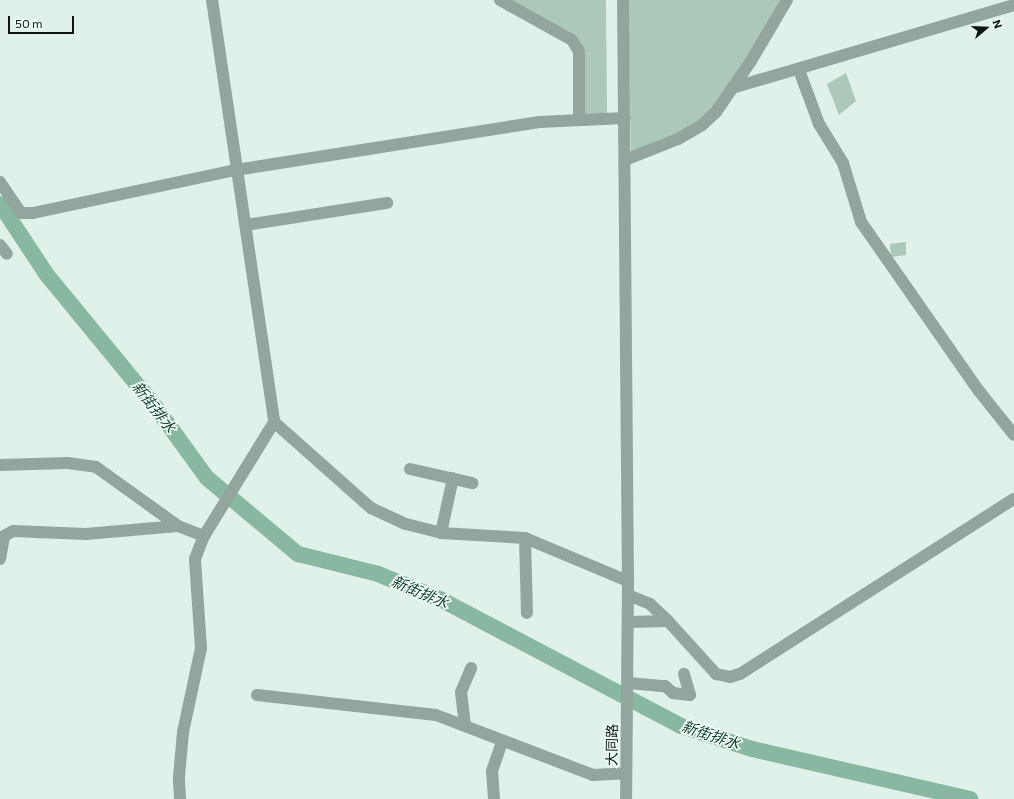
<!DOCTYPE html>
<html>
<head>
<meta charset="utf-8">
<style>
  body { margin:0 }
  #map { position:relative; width:1014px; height:799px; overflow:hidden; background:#e0f1e9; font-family:Commissioner,"Noto Sans TC",sans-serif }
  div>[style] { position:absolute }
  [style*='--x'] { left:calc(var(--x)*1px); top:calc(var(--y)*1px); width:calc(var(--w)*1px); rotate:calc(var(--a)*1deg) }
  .green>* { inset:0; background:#acc8ba }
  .river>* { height:16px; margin:-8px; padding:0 8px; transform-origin:8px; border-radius:8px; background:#89b8a2 }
  .minor>* { height:12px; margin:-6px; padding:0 6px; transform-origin:6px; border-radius:6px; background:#92a69d }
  span { translate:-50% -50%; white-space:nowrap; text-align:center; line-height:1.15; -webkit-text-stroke:3.5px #edfff6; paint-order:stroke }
  .street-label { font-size:14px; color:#0f1512 }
  .water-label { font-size:15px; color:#103929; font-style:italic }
  .north { position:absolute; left:966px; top:8px; width:40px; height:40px; -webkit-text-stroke:3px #edfff6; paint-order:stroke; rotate:71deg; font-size:11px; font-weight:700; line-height:16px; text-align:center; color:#0f1512 }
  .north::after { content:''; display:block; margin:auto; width:14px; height:18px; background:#0f1512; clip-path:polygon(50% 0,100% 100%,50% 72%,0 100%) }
  .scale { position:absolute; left:8px; top:16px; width:66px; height:18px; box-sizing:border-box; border:2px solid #0f1512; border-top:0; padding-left:5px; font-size:12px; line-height:14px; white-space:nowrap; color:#0f1512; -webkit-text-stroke:3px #edfff6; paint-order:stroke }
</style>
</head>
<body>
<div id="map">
  <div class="green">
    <div style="clip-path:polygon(510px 0,606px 0,607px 114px,586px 115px,582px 112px,581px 74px,585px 48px)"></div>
    <div style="clip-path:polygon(628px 0,779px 0,781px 4px,726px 92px,707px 117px,696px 125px,631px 154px)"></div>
    <div style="clip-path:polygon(846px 73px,856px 101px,839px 115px,827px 84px)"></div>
    <div style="clip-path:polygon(906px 242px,906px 255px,891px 257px,890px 244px)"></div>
  </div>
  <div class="river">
    <div style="--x:0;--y:204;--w:85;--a:56.5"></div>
    <div style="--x:47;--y:275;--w:173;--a:50.6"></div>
    <div style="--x:157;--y:409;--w:85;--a:54.1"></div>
    <div style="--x:207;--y:478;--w:119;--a:39.9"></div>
    <div style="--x:298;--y:554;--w:82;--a:14"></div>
    <div style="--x:378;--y:574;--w:69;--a:22.1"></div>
    <div style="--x:442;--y:600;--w:270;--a:27.8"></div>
    <div style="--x:681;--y:726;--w:75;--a:17.9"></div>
    <div style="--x:752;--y:749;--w:224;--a:12.9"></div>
  </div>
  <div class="minor">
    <div style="--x:212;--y:0;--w:427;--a:81.6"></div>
    <div style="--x:500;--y:0;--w:82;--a:29.1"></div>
    <div style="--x:572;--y:40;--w:13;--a:58"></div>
    <div style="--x:579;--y:51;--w:69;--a:90"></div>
    <div style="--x:623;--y:0;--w:581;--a:89.51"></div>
    <div style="--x:628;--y:581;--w:218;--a:90.5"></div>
    <div style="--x:799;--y:70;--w:58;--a:69.7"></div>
    <div style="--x:819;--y:124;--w:46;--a:58.4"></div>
    <div style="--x:843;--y:163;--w:62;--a:73"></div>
    <div style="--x:861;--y:222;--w:206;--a:55.1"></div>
    <div style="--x:979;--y:391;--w:56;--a:51.5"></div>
    <div style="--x:732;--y:88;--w:294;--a:-16.4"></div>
    <div style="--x:625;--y:160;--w:57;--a:-21.6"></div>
    <div style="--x:678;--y:139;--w:28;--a:-30"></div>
    <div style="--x:702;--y:125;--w:19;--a:-43"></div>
    <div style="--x:716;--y:112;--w:62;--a:-55.5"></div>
    <div style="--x:751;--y:61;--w:71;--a:-59.5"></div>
    <div style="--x:0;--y:182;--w:37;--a:56"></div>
    <div style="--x:21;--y:213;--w:12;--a:0"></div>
    <div style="--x:33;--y:213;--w:208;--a:-12"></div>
    <div style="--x:236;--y:170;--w:307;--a:-9"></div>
    <div style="--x:539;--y:122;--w:86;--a:-2.7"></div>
    <div style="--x:246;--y:225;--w:143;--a:-8.9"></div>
    <div style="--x:0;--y:245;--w:11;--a:52"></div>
    <div style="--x:0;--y:465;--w:68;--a:-1.7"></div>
    <div style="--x:68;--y:463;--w:28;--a:8"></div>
    <div style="--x:96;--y:467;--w:101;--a:35.7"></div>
    <div style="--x:178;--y:526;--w:28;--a:21"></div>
    <div style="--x:204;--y:536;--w:134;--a:-58.4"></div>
    <div style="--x:274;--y:422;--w:130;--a:41.6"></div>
    <div style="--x:371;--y:508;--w:38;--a:25"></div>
    <div style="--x:406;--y:524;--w:36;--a:14"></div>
    <div style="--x:441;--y:533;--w:84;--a:3.4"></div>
    <div style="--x:525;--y:538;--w:112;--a:22.7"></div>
    <div style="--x:410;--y:469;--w:64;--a:12.7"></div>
    <div style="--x:441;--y:533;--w:56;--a:-77.7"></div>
    <div style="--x:525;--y:538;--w:75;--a:88.5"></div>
    <div style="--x:0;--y:559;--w:23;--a:-80"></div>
    <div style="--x:4;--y:536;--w:10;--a:-29"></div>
    <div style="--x:13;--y:531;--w:73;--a:2.4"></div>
    <div style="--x:86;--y:534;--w:92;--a:-5"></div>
    <div style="--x:628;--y:595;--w:24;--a:22"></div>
    <div style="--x:650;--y:604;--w:25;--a:43"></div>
    <div style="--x:628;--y:622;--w:40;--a:-1.4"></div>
    <div style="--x:668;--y:621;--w:72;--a:47.8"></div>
    <div style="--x:716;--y:674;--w:14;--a:12"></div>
    <div style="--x:730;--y:677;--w:10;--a:-17"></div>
    <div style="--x:740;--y:674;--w:325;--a:-32.6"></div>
    <div style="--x:628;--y:683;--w:37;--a:5"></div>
    <div style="--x:665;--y:686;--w:11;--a:41"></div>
    <div style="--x:673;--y:693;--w:17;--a:7"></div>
    <div style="--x:690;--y:695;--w:22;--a:-106"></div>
    <div style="--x:257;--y:695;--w:180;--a:6.4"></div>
    <div style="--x:436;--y:715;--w:168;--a:20.9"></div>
    <div style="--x:593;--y:775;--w:33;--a:-3"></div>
    <div style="--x:465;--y:725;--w:33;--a:-97"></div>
    <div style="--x:461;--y:692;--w:26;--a:-67"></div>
    <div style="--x:180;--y:799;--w:22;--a:-93"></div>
    <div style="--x:179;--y:777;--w:45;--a:-84.9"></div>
    <div style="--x:183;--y:732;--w:86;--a:-77.9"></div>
    <div style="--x:201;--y:648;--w:89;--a:-93.9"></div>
    <div style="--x:195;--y:559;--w:25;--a:-69"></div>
    <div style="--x:494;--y:799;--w:28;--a:-94"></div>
    <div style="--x:492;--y:771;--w:31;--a:-71"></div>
  </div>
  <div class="street-label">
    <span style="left:612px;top:745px;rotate:-89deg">大同路</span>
  </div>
  <div class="water-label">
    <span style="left:154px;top:407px;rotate:52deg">新街排水</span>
    <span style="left:420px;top:592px;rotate:23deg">新街排水</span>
    <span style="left:711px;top:735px;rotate:18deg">新街排水</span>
  </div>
  <div class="north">N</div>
  <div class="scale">50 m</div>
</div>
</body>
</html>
